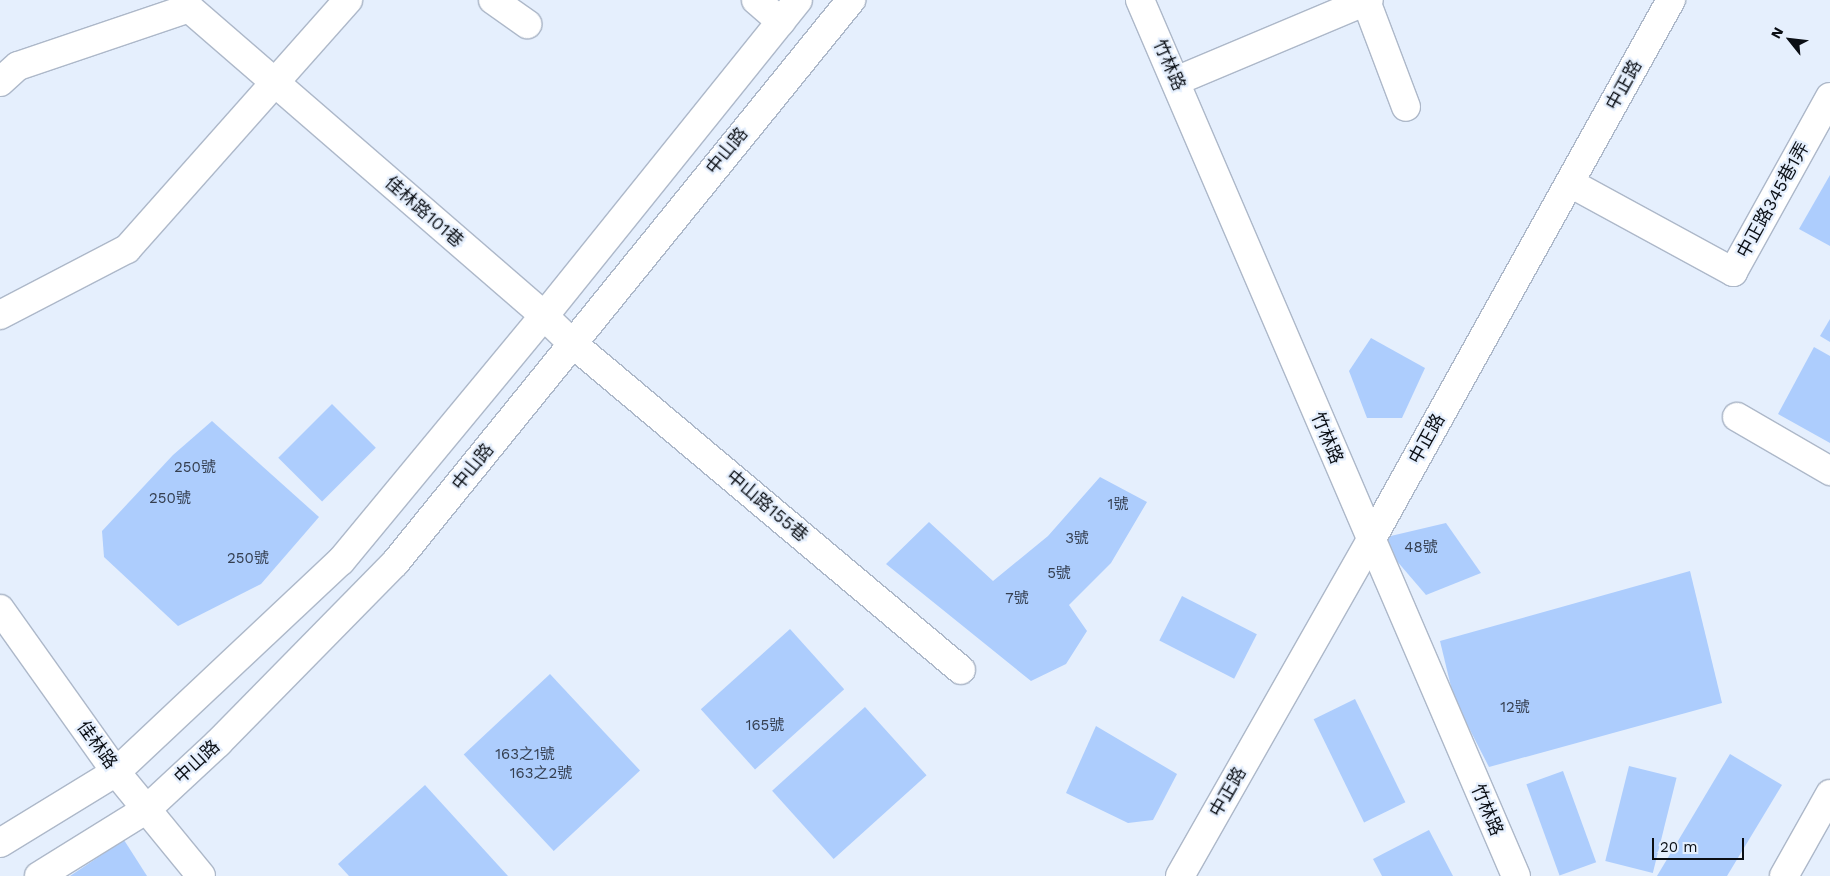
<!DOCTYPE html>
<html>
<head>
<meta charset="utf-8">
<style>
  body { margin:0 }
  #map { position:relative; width:1830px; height:876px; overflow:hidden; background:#e5effd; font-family:"Work Sans","Noto Sans TC",sans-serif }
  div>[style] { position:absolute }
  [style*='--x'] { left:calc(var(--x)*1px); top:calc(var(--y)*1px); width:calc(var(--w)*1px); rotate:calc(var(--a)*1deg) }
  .building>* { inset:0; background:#adcdfd; transform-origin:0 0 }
  .roads { filter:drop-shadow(1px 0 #adb8c9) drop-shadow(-1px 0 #adb8c9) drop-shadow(0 1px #adb8c9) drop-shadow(0 -1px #adb8c9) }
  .minor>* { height:28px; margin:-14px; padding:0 14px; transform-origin:14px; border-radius:14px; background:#fff }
  .major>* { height:28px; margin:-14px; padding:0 14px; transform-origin:14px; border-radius:14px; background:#fff }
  span { translate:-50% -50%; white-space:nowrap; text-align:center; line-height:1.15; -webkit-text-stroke:4.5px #e5effd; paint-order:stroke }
  .number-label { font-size:15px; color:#343e4f }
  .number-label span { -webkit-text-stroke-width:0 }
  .street-label { font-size:18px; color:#0b0f15 }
  .north { position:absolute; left:1765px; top:15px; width:50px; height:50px; -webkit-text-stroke:4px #e5effd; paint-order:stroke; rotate:299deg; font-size:14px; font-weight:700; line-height:20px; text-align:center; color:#0b0f15 }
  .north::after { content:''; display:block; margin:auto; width:18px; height:22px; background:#0b0f15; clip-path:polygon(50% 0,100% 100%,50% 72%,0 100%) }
  .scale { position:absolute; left:1652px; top:838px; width:92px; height:22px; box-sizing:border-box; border:2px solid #0b0f15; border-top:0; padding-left:6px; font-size:15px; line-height:18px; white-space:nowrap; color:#0b0f15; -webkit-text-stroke:4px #e5effd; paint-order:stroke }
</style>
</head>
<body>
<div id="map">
  <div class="building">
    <div style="clip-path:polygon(1830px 175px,1830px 246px,1799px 229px)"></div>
    <div style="clip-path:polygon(1830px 319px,1830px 342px,1820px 336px)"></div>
    <div style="clip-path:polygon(1371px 338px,1425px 368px,1402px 418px,1367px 418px,1349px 371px)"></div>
    <div style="clip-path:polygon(1814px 347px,1830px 356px,1830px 443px,1778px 414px)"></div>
    <div style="left:332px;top:404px;width:62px;height:76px;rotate:45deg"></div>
    <div style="clip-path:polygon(212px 421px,319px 517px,261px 584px,178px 626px,104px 557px,102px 531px,173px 455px)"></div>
    <div style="clip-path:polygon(1100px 477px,1147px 502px,1111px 563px,1069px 605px,1087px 631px,1066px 664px,1031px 681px,886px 564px,929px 522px,993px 581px,1048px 536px)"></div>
    <div style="clip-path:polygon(1446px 523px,1481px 573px,1426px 595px,1378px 539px)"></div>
    <div style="clip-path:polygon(1690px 571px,1722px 703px,1489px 767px,1454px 699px,1440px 641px)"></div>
    <div style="left:1182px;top:596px;width:84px;height:50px;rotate:27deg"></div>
    <div style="left:790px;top:629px;width:81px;height:120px;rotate:48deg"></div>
    <div style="left:550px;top:674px;width:132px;height:118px;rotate:47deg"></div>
    <div style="left:1355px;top:699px;width:115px;height:46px;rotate:64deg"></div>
    <div style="left:865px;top:707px;width:92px;height:125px;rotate:48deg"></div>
    <div style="clip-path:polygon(1096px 726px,1177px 774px,1153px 820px,1128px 823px,1066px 793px)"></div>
    <div style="clip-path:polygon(1730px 754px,1782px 785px,1727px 876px,1657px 876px)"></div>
    <div style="left:1629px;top:766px;width:49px;height:98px;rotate:14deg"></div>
    <div style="left:1563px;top:771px;width:97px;height:39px;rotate:70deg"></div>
    <div style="clip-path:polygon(425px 785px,508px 876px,349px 876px,338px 864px)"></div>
    <div style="clip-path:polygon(1429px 830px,1453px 876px,1382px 876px,1373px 859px)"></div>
    <div style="clip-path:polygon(124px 840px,147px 876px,70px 876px)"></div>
  </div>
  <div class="roads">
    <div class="minor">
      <div style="--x:493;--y:0;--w:42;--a:35.2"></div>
      <div style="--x:756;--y:0;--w:33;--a:41"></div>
      <div style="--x:1140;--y:0;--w:953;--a:66.77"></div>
      <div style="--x:1366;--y:1;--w:113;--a:69.3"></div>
      <div style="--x:1176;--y:81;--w:209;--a:-22.8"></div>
      <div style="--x:0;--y:82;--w:24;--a:-42"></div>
      <div style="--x:18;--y:66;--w:181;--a:-18.7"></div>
      <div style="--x:189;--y:8;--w:470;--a:40.9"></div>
      <div style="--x:544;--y:316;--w:39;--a:44"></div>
      <div style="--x:572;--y:343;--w:508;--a:40.05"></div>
      <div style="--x:1570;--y:183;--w:186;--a:28.6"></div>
      <div style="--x:1733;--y:272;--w:200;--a:-61"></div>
      <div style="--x:0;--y:315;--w:143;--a:-27.5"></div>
      <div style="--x:127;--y:249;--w:333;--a:-48.4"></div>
      <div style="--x:1737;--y:417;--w:108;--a:30.1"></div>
      <div style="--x:0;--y:609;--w:200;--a:54.6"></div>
      <div style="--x:116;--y:772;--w:134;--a:50.7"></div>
      <div style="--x:1180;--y:876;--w:386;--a:-60.4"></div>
      <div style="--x:1371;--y:540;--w:618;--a:-60.95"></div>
    </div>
    <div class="major">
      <div style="--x:0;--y:843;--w:136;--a:-31.5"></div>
      <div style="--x:116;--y:772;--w:308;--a:-43.2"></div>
      <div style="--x:341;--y:561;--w:318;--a:-50.4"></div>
      <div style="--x:544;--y:316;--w:405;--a:-51.2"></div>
      <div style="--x:39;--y:876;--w:127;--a:-31.8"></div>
      <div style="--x:147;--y:809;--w:97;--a:-42.9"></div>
      <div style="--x:218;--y:743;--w:252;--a:-45.5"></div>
      <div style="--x:395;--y:563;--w:725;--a:-50.99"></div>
      <div style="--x:1784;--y:876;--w:94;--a:-60.7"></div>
    </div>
  </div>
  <div class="number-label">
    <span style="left:195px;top:468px">250號</span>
    <span style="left:170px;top:499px">250號</span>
    <span style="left:1118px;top:505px">1號</span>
    <span style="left:1077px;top:539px">3號</span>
    <span style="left:1421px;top:548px">48號</span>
    <span style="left:248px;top:559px">250號</span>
    <span style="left:1059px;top:574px">5號</span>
    <span style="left:1017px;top:599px">7號</span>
    <span style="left:1515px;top:708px">12號</span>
    <span style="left:765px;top:726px">165號</span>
    <span style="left:525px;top:755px">163之1號</span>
    <span style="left:541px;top:774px">163之2號</span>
  </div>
  <div class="street-label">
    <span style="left:1169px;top:65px;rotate:66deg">竹林路</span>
    <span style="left:1624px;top:85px;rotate:-61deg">中正路</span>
    <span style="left:727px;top:151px;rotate:-51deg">中山路</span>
    <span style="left:1773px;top:200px;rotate:-61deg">中正路345巷1弄</span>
    <span style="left:424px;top:212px;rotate:41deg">佳林路101巷</span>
    <span style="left:1327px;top:438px;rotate:67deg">竹林路</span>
    <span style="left:1427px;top:439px;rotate:-61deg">中正路</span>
    <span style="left:473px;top:467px;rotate:-51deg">中山路</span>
    <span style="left:767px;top:506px;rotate:40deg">中山路155巷</span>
    <span style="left:97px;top:745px;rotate:54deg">佳林路</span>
    <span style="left:197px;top:762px;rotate:-43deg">中山路</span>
    <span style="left:1228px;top:792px;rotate:-60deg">中正路</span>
    <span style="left:1487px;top:810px;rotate:67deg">竹林路</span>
  </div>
  <div class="north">N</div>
  <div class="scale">20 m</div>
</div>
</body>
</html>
